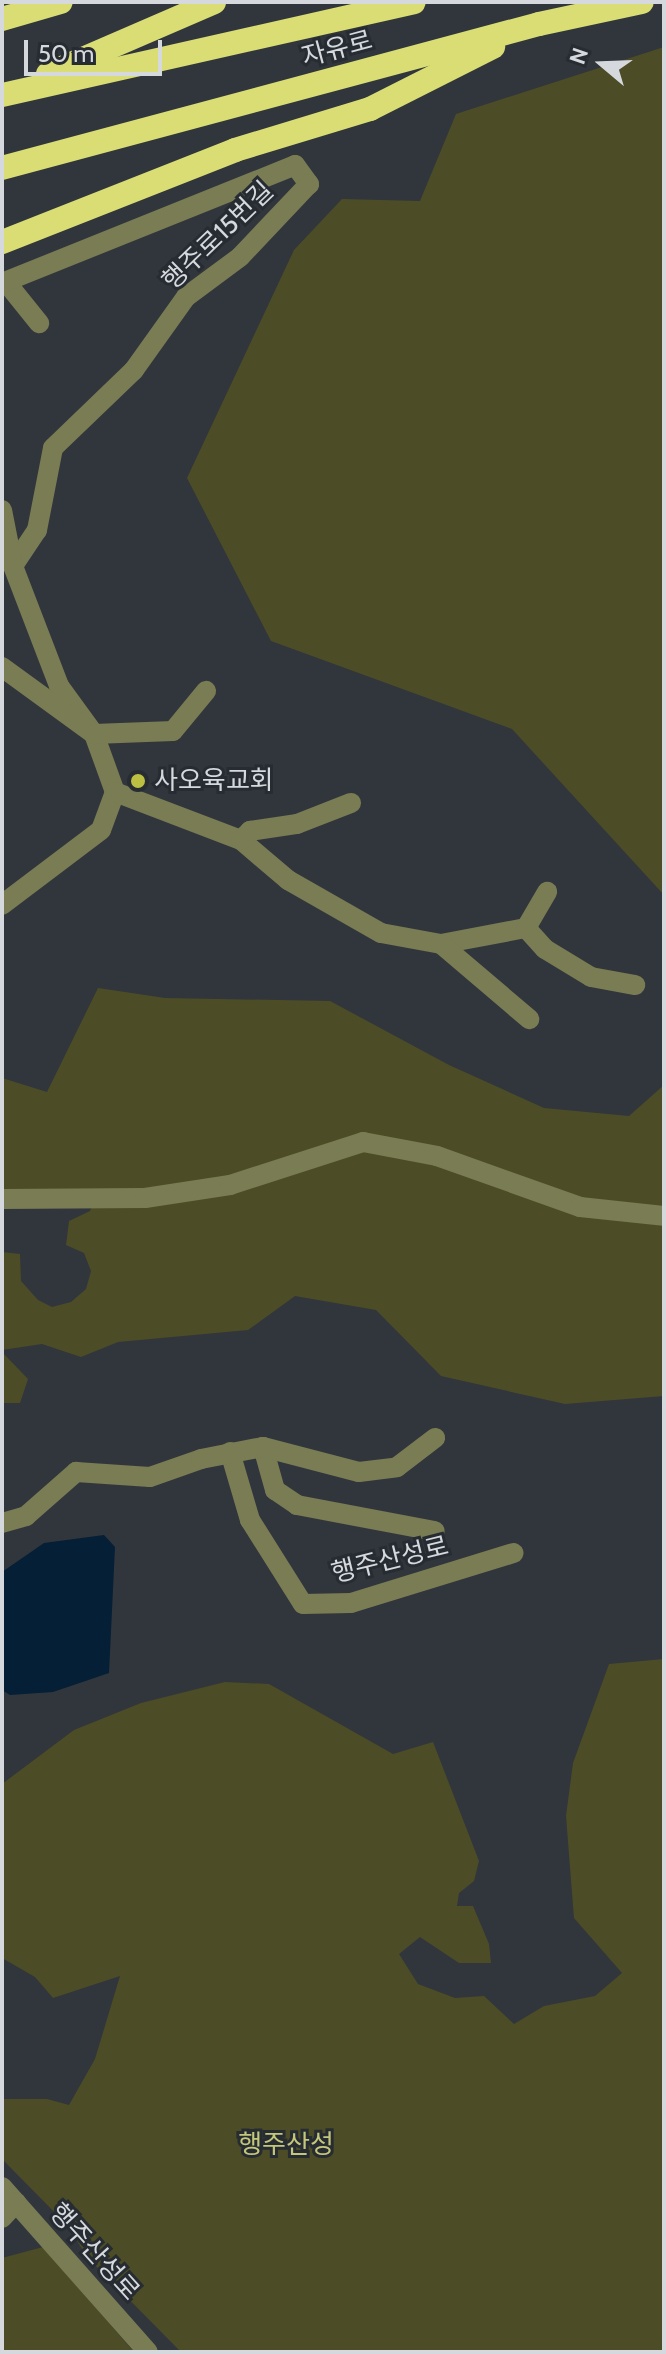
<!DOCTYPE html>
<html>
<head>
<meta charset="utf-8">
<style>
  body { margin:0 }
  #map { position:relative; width:666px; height:2354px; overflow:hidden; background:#30363c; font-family:Cabin,"Noto Sans KR",sans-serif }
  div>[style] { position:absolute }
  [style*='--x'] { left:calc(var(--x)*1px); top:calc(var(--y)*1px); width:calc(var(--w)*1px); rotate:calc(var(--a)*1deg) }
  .green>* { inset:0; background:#4c4d26 }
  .water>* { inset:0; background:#041f36 }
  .minor>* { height:20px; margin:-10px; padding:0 10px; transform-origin:10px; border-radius:10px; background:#7a7c53 }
  .highway>* { height:24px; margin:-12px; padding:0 12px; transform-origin:12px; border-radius:12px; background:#d9dd73 }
  .dots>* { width:22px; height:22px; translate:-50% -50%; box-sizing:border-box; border:4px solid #262c32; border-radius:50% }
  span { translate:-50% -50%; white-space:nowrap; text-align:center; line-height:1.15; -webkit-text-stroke:6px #262c32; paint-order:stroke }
  .street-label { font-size:26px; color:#d5d9de }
  .poi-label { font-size:26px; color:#d5d9de }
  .left { translate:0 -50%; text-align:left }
  .park-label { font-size:26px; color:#c4c77a }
  .frame { position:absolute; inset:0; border:4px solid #d5d9de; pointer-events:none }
  .north { position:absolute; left:562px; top:24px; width:80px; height:80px; -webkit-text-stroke:6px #262c32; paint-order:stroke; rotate:289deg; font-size:22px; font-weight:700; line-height:32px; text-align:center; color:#d5d9de }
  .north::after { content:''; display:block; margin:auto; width:28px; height:36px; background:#d5d9de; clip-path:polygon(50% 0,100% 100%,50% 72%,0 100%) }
  .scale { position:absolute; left:24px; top:40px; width:138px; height:36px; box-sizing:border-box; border:4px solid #d5d9de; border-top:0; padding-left:10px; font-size:24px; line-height:28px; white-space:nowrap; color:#d5d9de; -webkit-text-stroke:6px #262c32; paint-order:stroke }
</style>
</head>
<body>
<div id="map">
  <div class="green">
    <div style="clip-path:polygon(664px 47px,664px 895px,512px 729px,271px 641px,187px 478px,294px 250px,342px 199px,420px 201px,456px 114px)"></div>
    <div style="clip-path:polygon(98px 988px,165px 998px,330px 1001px,449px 1065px,544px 1108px,629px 1116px,664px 1085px,664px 1396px,565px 1404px,441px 1376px,376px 1310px,295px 1296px,248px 1330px,118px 1342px,81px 1357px,42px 1344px,2px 1350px,2px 1252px,20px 1254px,21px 1281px,38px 1300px,52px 1307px,71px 1302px,86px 1289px,91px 1271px,84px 1253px,66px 1245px,69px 1221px,90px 1211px,96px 1196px,2px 1190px,2px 1078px,47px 1092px)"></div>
    <div style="clip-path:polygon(2px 1352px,28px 1379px,20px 1403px,2px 1403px)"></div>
    <div style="clip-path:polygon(664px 1659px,664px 2352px,181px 2352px,87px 2257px,67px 2225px,2px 2159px,2px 2099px,47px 2099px,69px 2105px,95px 2059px,120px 1976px,53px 1998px,35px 1977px,2px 1958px,2px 1784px,74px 1730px,141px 1703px,225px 1682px,269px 1684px,393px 1754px,433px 1742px,479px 1861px,474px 1881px,459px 1893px,457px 1906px,473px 1906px,489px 1944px,491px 1963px,459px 1963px,420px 1937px,399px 1954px,418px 1984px,455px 1998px,484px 1996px,514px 2024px,544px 2006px,595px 1996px,622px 1973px,574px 1918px,566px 1816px,573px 1763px,609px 1664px)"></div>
    <div style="clip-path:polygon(43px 2247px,134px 2352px,2px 2352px,2px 2258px)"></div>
  </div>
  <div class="water">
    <div style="clip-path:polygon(104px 1535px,115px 1547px,109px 1673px,53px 1692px,10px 1695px,2px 1690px,2px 1572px,44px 1543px)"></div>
  </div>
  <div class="minor">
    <div style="--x:6;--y:282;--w:53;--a:51.2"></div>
    <div style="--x:2;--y:283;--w:316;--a:-21.9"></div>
    <div style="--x:295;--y:165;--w:24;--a:54"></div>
    <div style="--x:309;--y:184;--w:100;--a:133.4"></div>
    <div style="--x:240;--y:257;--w:67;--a:143.5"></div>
    <div style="--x:186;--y:297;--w:90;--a:125.5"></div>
    <div style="--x:134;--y:370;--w:112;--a:136.1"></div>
    <div style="--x:53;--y:448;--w:84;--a:101"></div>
    <div style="--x:37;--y:530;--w:43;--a:123.7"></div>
    <div style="--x:2;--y:510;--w:57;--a:78.9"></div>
    <div style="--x:13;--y:566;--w:129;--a:69"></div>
    <div style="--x:59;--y:686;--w:59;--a:53.9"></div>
    <div style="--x:94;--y:734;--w:62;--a:70.1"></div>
    <div style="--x:115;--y:792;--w:40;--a:110.2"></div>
    <div style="--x:101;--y:830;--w:124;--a:142.9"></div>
    <div style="--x:2;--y:667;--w:114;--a:36.1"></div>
    <div style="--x:94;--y:734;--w:79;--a:-2.2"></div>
    <div style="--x:173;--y:731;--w:52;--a:-50.5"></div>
    <div style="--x:115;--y:792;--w:135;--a:20.9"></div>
    <div style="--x:241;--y:840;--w:62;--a:40.4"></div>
    <div style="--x:288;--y:880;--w:107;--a:29.7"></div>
    <div style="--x:381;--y:933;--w:61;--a:10.4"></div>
    <div style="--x:441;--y:944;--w:86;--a:-10.7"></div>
    <div style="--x:526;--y:928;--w:28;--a:48"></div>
    <div style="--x:545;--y:949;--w:54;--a:31.3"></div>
    <div style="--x:591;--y:977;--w:45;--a:10.3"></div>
    <div style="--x:241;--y:840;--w:13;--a:-45"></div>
    <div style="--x:250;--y:831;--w:48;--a:-8.5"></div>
    <div style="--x:297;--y:824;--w:58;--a:-21.3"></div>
    <div style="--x:526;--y:928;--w:42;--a:-59.7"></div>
    <div style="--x:441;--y:944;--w:116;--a:40.4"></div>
    <div style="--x:2;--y:1199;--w:143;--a:-0.4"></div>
    <div style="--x:145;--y:1198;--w:86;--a:-8.7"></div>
    <div style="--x:230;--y:1185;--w:140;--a:-17.9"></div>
    <div style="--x:363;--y:1142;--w:75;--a:10.7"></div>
    <div style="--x:437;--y:1156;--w:152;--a:19.6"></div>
    <div style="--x:580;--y:1207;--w:84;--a:6.1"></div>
    <div style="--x:263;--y:1447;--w:45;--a:74.4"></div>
    <div style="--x:275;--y:1490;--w:27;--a:34"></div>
    <div style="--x:297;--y:1505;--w:140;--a:10.7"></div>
    <div style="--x:230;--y:1452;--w:71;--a:73.6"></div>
    <div style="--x:250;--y:1520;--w:99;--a:57.8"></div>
    <div style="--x:303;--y:1604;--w:48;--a:-1.2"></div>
    <div style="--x:351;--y:1603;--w:170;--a:-17.1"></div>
    <div style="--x:2;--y:1523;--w:25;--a:-16"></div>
    <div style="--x:26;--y:1516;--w:67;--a:-41.3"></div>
    <div style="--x:76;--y:1472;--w:74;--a:3.9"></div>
    <div style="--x:150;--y:1477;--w:54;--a:-19.4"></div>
    <div style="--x:201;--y:1459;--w:63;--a:-11"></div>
    <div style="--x:263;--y:1447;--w:99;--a:14.6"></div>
    <div style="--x:359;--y:1472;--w:38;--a:-7"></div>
    <div style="--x:397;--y:1467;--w:48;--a:-37.3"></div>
    <div style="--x:2;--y:2187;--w:220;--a:48.5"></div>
    <div style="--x:2;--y:2218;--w:21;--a:-47"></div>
  </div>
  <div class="highway">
    <div style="--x:2;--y:19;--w:61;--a:-16.1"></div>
    <div style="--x:48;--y:74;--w:181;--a:-23.4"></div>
    <div style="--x:2;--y:95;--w:422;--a:-12.7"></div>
    <div style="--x:2;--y:168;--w:556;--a:-15.01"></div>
    <div style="--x:539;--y:24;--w:105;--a:-12.1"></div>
    <div style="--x:2;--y:242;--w:251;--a:-21.5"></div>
    <div style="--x:235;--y:150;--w:141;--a:-16.9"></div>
    <div style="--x:370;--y:109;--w:138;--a:-26.8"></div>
  </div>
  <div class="dots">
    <div style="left:138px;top:781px;background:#bdbf43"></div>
  </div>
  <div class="street-label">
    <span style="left:337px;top:49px;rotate:-15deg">자유로</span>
    <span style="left:218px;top:236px;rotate:-44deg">행주로15번길</span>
    <span style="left:390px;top:1560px;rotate:-14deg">행주산성로</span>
    <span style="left:94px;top:2252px;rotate:48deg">행주산성로</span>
  </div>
  <div class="poi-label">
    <span class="left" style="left:154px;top:781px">사오육교회</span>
  </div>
  <div class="park-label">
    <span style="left:286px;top:2145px">행주산성</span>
  </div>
  <div class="frame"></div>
  <div class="north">N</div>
  <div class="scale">50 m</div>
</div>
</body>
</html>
